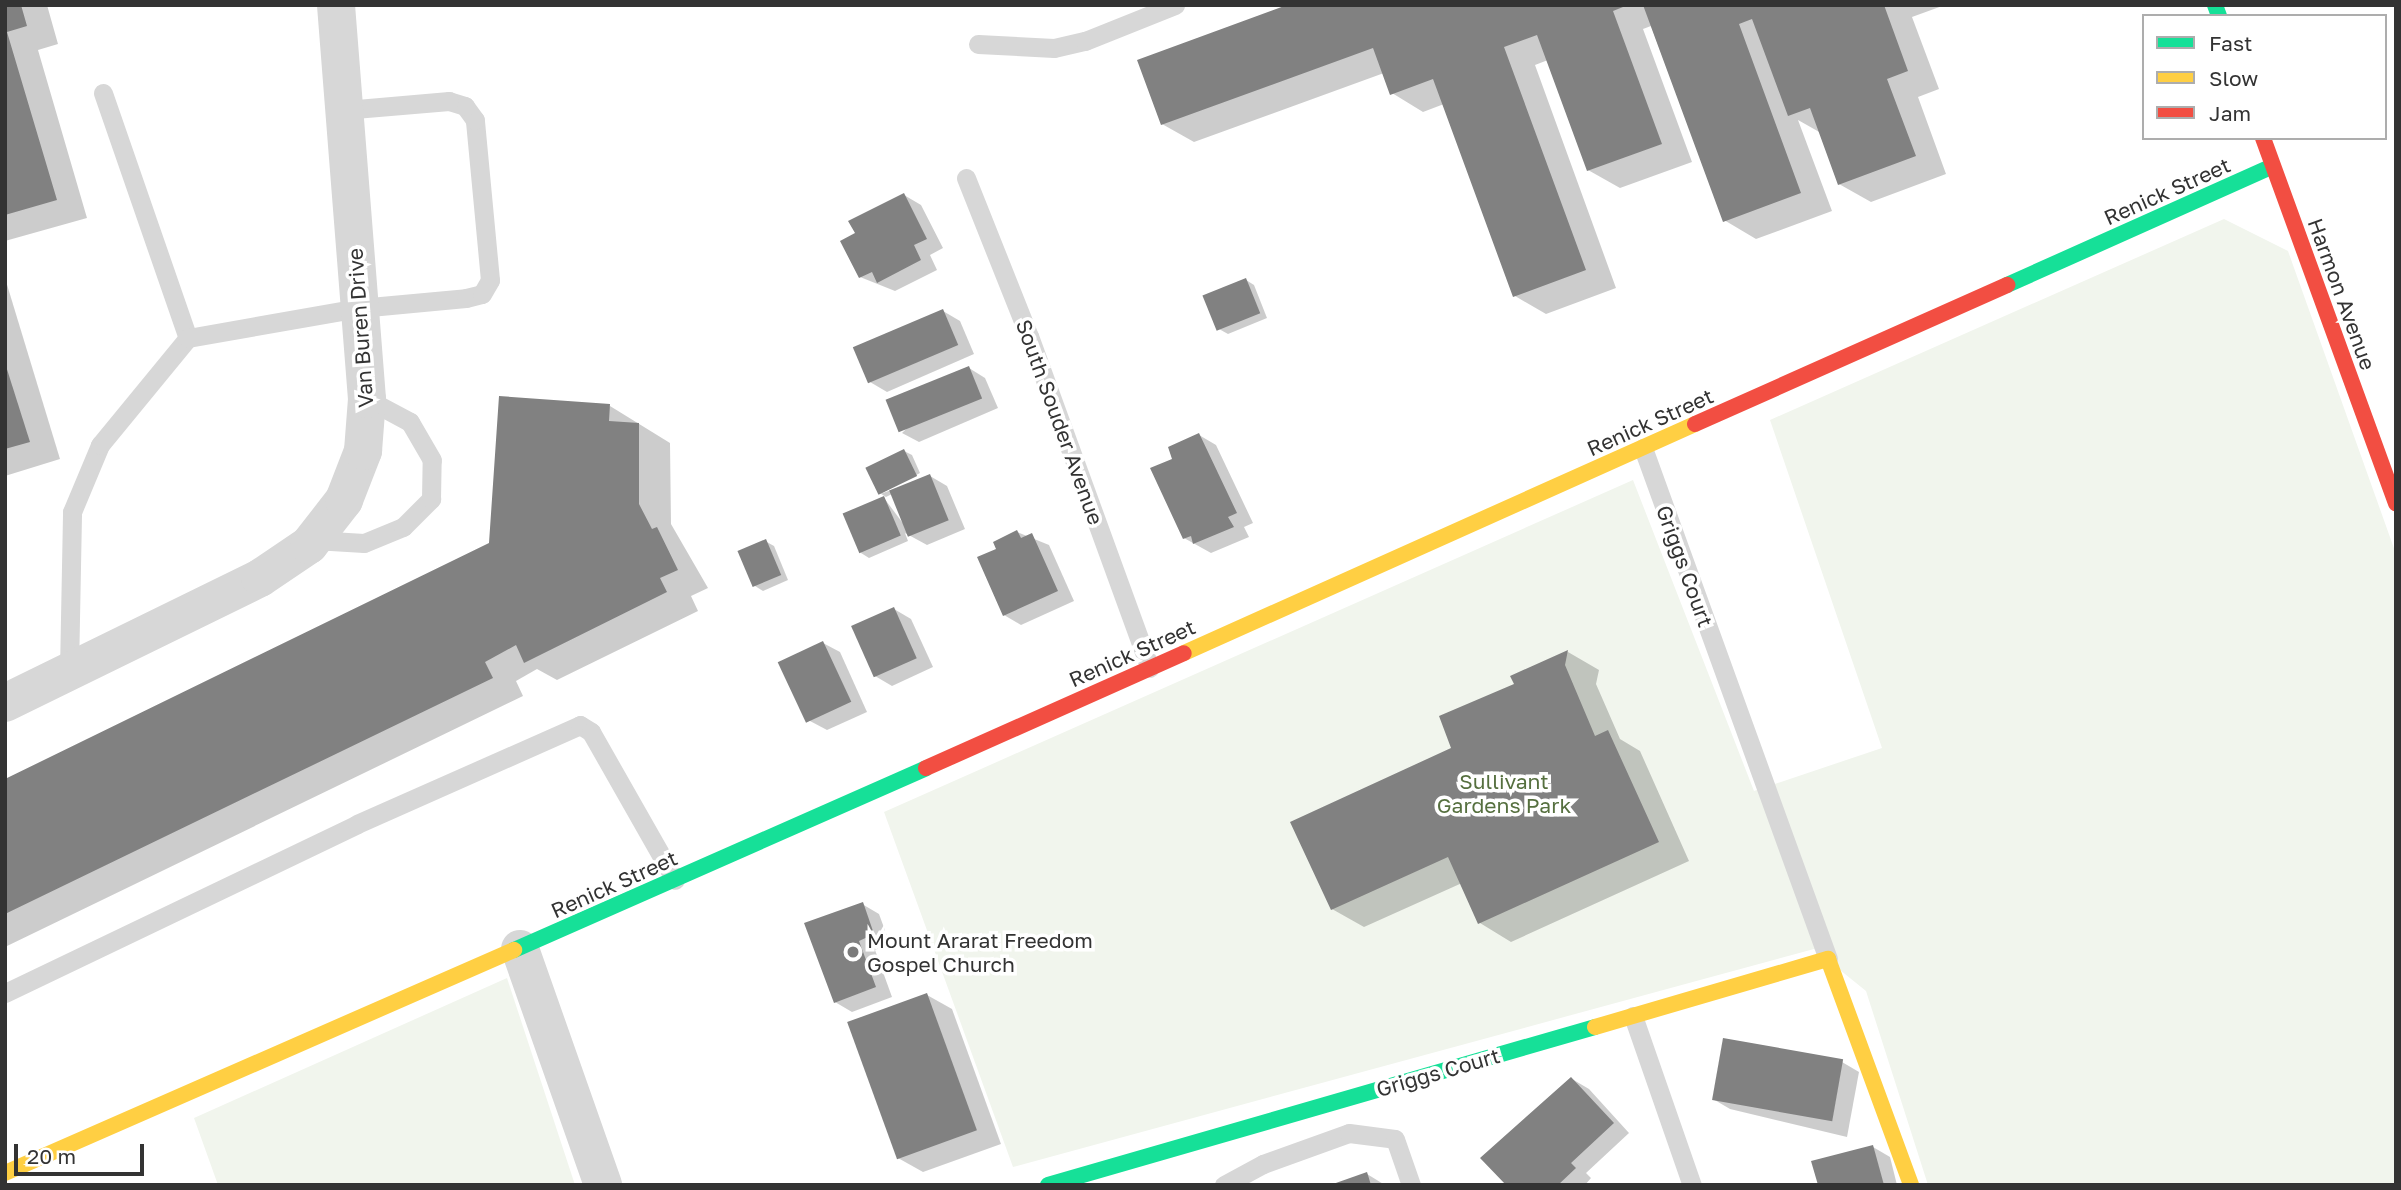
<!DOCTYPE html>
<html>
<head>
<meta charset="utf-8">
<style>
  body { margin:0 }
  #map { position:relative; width:2401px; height:1190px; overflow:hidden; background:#fff; font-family:"Golos Text",sans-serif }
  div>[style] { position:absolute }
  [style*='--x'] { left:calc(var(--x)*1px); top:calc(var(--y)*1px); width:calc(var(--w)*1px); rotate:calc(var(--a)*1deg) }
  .green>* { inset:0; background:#f1f5ed }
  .shadow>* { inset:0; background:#0003 }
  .building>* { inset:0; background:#818181; transform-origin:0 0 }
  .lane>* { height:19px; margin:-9.5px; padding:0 9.5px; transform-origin:9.5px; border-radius:9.5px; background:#d7d7d7 }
  .street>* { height:38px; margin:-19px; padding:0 19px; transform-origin:19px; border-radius:19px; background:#d7d7d7 }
  .fast>* { height:16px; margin:-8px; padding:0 8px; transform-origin:8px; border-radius:8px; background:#16e098 }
  .slow>* { height:16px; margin:-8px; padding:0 8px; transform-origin:8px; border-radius:8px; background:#ffcf43 }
  .jam>* { height:16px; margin:-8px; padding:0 8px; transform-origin:8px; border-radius:8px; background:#f24e42 }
  .dots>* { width:19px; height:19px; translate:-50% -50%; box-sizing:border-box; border:4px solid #fff; border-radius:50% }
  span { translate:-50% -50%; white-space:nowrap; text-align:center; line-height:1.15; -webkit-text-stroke:7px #fff; paint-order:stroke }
  .street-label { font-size:21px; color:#333 }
  .park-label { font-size:21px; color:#56703f }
  .poi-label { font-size:21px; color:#333 }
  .left { translate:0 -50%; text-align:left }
  .frame { position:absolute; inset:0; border:7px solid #333; pointer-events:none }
  .legend { position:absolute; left:2142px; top:14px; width:245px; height:126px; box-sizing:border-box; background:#fff; border:2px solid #adadad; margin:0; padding:9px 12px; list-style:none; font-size:21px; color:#333 }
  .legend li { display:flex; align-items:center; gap:14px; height:35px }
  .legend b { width:35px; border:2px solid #adadad }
  .scale { position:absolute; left:14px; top:1144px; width:130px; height:32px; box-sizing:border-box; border:4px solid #333; border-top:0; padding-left:9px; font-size:21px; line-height:24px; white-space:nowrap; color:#333; -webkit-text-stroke:5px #fff; paint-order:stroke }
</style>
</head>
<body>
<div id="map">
  <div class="green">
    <div style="clip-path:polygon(2224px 219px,2288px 251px,2396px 554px,2396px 1185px,1928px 1185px,1866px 991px,1814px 949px,1013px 1167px,884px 812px,1633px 480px,1754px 791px,1882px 748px,1770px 420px)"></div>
    <div style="clip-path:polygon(507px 978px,575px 1185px,218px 1185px,194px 1118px)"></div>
  </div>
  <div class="shadow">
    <div style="clip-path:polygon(5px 5px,47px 5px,58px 44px,38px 50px,87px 218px,5px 241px)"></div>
    <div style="clip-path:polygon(1293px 5px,1945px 5px,1912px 17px,1939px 89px,1918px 97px,1946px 174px,1871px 202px,1839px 184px,1821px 133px,1798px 120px,1832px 211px,1756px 239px,1724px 220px,1651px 26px,1643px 29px,1692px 162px,1620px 188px,1588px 170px,1548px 60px,1535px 65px,1616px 288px,1546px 314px,1515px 296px,1444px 104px,1423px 112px,1392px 93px,1384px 73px,1194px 142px,1162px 124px)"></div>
    <div style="clip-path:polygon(904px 195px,921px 205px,943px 248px,930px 255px,937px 270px,895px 291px,860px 277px,857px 234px)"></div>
    <div style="clip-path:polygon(5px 278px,60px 459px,5px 476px)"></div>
    <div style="clip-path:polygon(1246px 280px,1254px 285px,1267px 318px,1228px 334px,1219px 329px)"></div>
    <div style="clip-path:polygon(943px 311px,960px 321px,974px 354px,887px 392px,870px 382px)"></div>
    <div style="clip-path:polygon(969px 368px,985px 378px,998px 408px,919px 442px,902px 433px)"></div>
    <div style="clip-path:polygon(610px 406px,670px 443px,671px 524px,708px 588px,691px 596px,698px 611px,557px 680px,537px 669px,516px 681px,523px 696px,5px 947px,5px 781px,491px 544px)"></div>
    <div style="clip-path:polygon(1199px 435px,1216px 445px,1253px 523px,1244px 527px,1249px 537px,1211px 553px,1184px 538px,1174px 460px)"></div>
    <div style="clip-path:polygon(904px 451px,912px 455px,920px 473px,880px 494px,930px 476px,947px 486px,965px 529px,927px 545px,905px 533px,908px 541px,869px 558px,861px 553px,884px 498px,905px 526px,892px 494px,886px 497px,878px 492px)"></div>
    <div style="clip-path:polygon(1017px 532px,1049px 545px,1074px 601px,1021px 625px,1004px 615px,999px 550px)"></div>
    <div style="clip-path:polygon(765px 541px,774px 546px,788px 580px,763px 591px,755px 586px)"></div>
    <div style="clip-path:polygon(894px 609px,911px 619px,933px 667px,892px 686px,875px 676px)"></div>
    <div style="clip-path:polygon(823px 643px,840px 652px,867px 712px,827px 730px,810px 721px)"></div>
    <div style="clip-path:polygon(1568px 652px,1599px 670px,1596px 684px,1620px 739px,1640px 751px,1689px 861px,1511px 942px,1480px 923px,1462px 883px,1364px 927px,1332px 909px,1453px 749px,1516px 685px,1513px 676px)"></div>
    <div style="clip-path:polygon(862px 904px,879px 914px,890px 944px,875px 950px,892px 997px,852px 1012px,835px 1002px)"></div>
    <div style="clip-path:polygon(927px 995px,952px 1009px,1001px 1144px,923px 1172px,898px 1158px)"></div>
    <div style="clip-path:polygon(1842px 1062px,1859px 1072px,1847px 1137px,1730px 1109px,1713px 1099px)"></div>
    <div style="clip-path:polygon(1572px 1079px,1589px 1089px,1629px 1133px,1586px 1173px,1591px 1178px,1585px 1185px,1508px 1185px)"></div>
    <div style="clip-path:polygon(1873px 1147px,1890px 1157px,1897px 1185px,1819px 1185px)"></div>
    <div style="clip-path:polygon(1367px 1174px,1385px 1185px,1337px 1185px)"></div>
  </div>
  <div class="building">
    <div style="clip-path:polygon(5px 5px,21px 5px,27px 26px,7px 32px,57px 200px,5px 215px)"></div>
    <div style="clip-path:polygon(1287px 5px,1628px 5px,1613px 11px,1662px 144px,1587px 171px,1537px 35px,1504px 47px,1586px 270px,1513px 297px,1433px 79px,1390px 95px,1373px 48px,1161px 125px,1137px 60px)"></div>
    <div style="clip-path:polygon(1643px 5px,1884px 5px,1908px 71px,1887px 79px,1916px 156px,1838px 185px,1810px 108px,1788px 116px,1752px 19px,1739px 24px,1801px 193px,1723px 222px)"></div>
    <div style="clip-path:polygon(904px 193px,927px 239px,914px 245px,921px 260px,877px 283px,872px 272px,859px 278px,840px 241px,855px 233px,848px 221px)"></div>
    <div style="left:1246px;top:278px;width:38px;height:47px;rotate:68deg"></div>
    <div style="left:943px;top:309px;width:39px;height:98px;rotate:67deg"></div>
    <div style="clip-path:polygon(5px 363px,30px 442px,5px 449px)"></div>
    <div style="left:969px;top:366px;width:35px;height:90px;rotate:68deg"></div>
    <div style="clip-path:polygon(499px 396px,610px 404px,609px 421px,639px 423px,639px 504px,652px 529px,657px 527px,678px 570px,660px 578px,667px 592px,524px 663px,516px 645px,485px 662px,493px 678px,5px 914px,5px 779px,489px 543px)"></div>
    <div style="clip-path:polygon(1199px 433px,1237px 513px,1228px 517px,1234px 527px,1193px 544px,1191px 536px,1183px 539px,1150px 468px,1172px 459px,1168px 447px)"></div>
    <div style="left:904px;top:449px;width:30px;height:43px;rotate:64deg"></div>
    <div style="left:930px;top:474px;width:50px;height:44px;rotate:68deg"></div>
    <div style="left:884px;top:496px;width:43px;height:45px;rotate:67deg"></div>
    <div style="clip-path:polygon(1017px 530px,1021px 538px,1032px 533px,1058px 591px,1003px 616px,977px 557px,996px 549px,993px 542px)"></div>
    <div style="left:766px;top:539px;width:39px;height:31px;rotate:67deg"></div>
    <div style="left:894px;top:607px;width:56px;height:47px;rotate:66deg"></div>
    <div style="left:823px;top:641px;width:67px;height:50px;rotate:65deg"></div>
    <div style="clip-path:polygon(1568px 650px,1565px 665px,1595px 736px,1608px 730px,1659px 842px,1478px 924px,1448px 857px,1331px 910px,1290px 822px,1451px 748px,1439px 716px,1514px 684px,1510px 676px)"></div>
    <div style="clip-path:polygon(863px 902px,874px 934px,859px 941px,876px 987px,834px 1003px,804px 923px)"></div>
    <div style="left:927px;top:993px;width:146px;height:85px;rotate:70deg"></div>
    <div style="left:1723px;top:1038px;width:122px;height:63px;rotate:10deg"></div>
    <div style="clip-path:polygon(1571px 1077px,1614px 1123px,1571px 1163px,1576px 1168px,1558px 1185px,1506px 1185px,1480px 1158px)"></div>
    <div style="clip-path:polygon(1873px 1145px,1884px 1185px,1818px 1185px,1811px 1161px)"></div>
    <div style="clip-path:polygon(1367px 1172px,1371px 1185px,1333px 1185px,1333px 1184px)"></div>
  </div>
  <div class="lane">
    <div style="--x:978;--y:44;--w:76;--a:3"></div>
    <div style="--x:1054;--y:48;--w:32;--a:-13"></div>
    <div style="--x:1085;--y:41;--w:97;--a:-21.8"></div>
    <div style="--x:103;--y:93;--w:259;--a:70.9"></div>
    <div style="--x:966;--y:178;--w:170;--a:68.3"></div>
    <div style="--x:1029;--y:336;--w:353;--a:70"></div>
    <div style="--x:1643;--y:448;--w:543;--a:70.1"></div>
    <div style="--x:314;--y:540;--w:50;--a:3.4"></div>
    <div style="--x:364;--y:543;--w:42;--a:-22.3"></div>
    <div style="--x:403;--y:527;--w:40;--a:-45"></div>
    <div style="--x:431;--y:499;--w:39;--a:-89"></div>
    <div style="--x:432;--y:460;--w:44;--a:-120.1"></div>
    <div style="--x:410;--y:422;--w:49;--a:-151.9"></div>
    <div style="--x:69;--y:671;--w:159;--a:-88.9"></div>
    <div style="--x:72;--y:512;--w:73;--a:-67.3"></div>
    <div style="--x:100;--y:445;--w:139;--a:-50.6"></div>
    <div style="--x:188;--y:338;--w:174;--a:-10"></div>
    <div style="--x:359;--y:308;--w:107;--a:-5.3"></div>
    <div style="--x:466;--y:298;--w:16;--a:-14"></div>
    <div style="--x:482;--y:294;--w:16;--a:-60"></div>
    <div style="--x:490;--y:280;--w:161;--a:-95.4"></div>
    <div style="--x:475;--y:120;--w:17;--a:-126"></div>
    <div style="--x:465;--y:106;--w:17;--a:-163"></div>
    <div style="--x:449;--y:101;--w:104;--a:175.1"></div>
    <div style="--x:5;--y:993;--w:390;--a:-25.6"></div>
    <div style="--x:357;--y:824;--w:244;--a:-23.9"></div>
    <div style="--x:580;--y:725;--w:13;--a:32"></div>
    <div style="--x:591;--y:732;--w:170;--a:60.4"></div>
    <div style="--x:1633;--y:1016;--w:179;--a:70.8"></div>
    <div style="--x:1224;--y:1185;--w:44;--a:-28.3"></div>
    <div style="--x:1263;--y:1164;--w:91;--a:-19.8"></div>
    <div style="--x:1349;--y:1133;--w:46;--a:7.4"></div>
    <div style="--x:1395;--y:1139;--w:49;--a:70.8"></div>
  </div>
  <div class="street">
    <div style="--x:5;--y:703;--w:284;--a:-26.1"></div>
    <div style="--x:260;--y:578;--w:59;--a:-34"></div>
    <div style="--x:309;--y:545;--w:57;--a:-52.1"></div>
    <div style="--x:344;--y:500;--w:53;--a:-68.8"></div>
    <div style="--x:363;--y:451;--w:52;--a:-85.6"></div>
    <div style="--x:367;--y:399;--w:395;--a:-94.5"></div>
    <div style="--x:520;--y:949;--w:250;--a:70.6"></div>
  </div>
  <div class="fast">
    <div style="--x:2215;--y:5;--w:12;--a:70"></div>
    <div style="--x:2007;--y:285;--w:291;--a:-24.1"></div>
    <div style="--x:514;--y:950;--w:450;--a:-23.8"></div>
    <div style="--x:1048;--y:1185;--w:569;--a:-16.11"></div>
  </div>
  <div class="slow">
    <div style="--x:1184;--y:653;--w:560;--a:-24.14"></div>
    <div style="--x:1595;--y:1027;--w:243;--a:-16.3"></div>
    <div style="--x:1828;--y:959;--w:241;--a:69.8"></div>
    <div style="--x:5;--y:1173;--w:556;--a:-23.66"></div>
  </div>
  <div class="jam">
    <div style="--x:2263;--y:138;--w:389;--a:70"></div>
    <div style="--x:1695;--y:424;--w:342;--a:-24"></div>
    <div style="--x:926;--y:768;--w:282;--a:-24"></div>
  </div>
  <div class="dots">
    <div style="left:853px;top:952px;background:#7a7a7a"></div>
  </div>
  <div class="street-label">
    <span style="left:2167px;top:191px;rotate:-24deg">Renick Street</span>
    <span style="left:2342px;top:294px;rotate:70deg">Harmon Avenue</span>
    <span style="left:360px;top:328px;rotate:-94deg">Van Buren Drive</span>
    <span style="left:1060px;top:422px;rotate:70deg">South Souder Avenue</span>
    <span style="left:1650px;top:422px;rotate:-24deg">Renick Street</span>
    <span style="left:1685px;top:566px;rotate:70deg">Griggs Court</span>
    <span style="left:1132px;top:653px;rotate:-24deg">Renick Street</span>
    <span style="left:614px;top:884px;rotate:-24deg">Renick Street</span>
    <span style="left:1438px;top:1072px;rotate:-16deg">Griggs Court</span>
  </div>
  <div class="park-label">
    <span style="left:1504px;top:793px">Sullivant<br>Gardens Park</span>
  </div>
  <div class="poi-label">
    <span class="left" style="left:867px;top:952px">Mount Ararat Freedom<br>Gospel Church</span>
  </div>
  <div class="frame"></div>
  <ul class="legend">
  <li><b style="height:9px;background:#16e098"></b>Fast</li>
  <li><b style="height:9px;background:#ffcf43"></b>Slow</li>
  <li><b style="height:9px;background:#f24e42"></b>Jam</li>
  </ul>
  <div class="scale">20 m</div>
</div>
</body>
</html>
